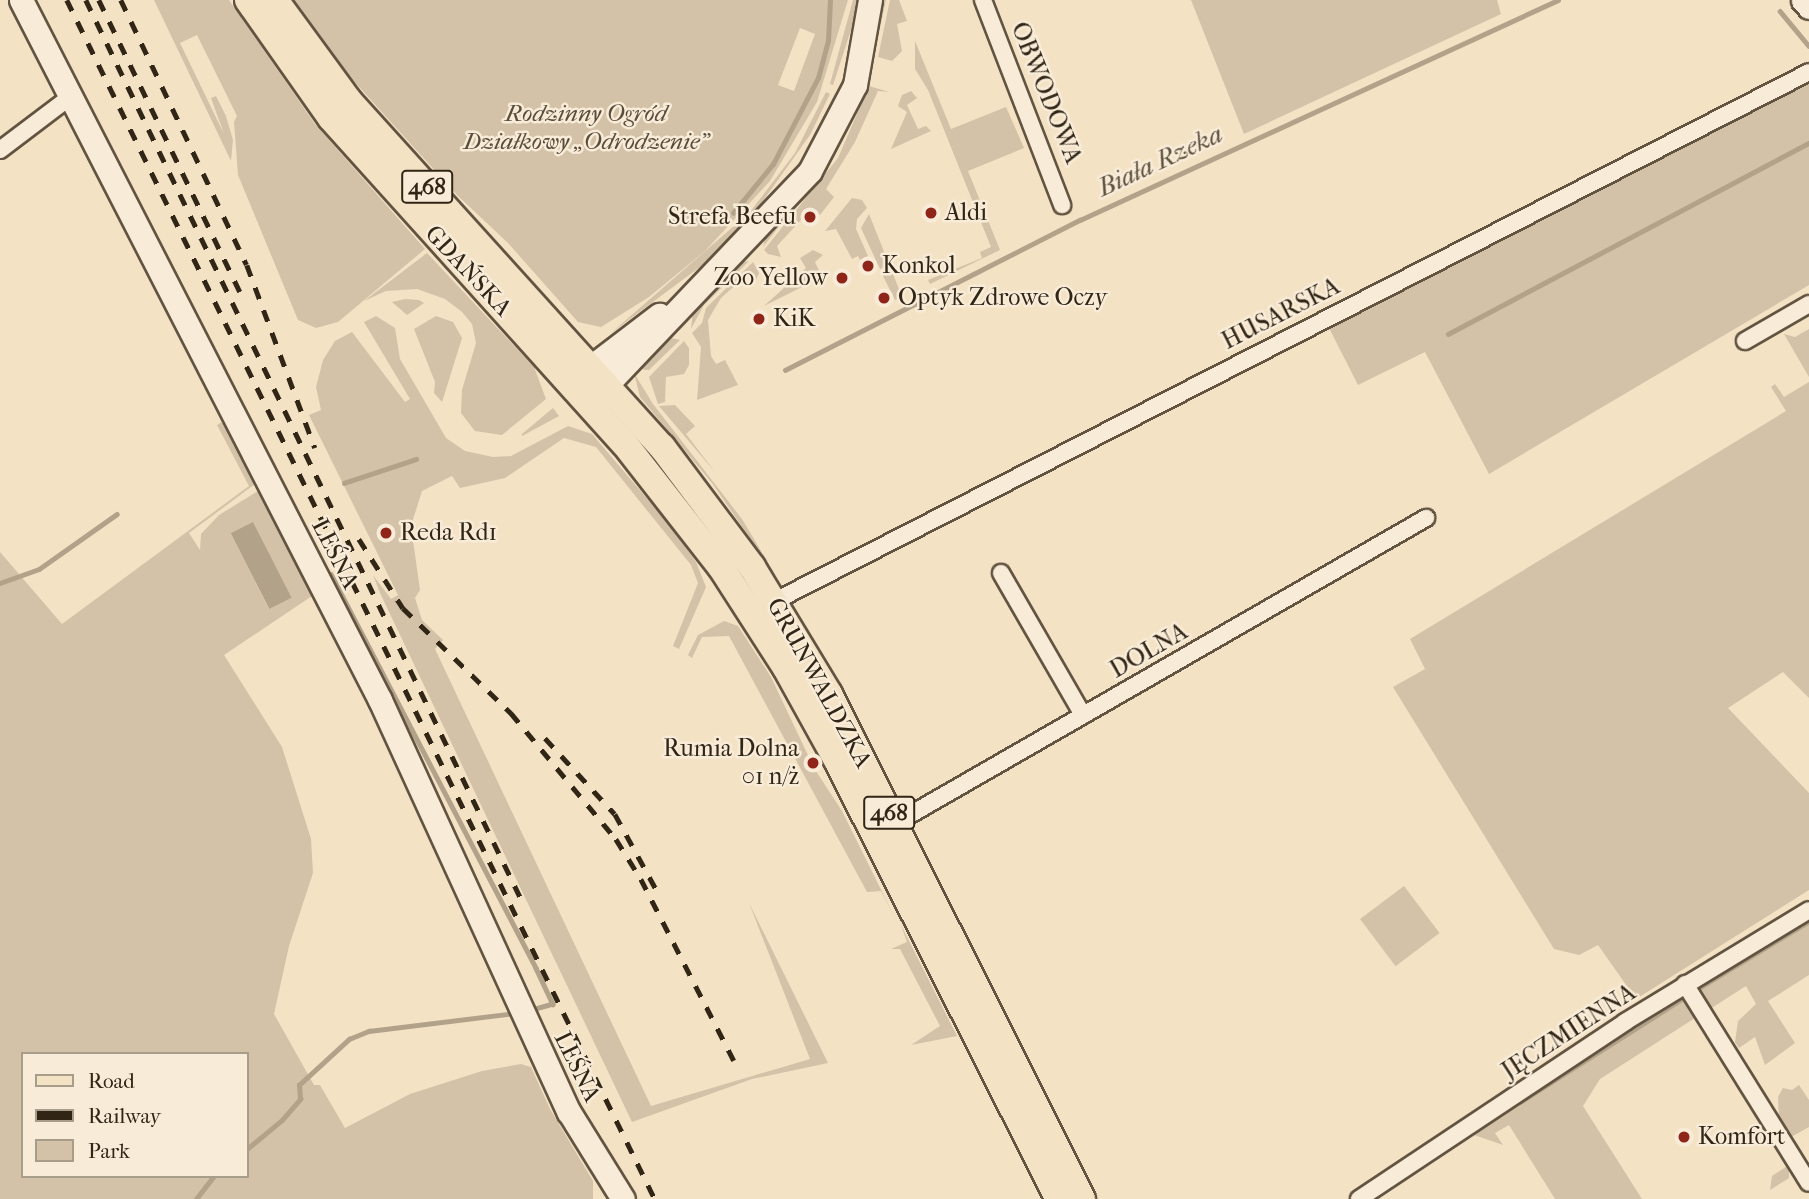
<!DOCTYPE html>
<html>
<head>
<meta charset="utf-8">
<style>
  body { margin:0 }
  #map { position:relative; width:1809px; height:1199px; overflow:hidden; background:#f4e2c5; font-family:"IM FELL French Canon",serif }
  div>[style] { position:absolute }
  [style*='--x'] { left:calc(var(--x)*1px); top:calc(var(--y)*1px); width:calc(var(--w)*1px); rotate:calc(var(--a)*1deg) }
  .green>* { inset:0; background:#d3c2a7; transform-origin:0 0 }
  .water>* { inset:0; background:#b2a289; transform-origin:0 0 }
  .stream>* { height:4.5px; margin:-2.25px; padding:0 2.25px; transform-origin:2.25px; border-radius:2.25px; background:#b2a289 }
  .roads { filter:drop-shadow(2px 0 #625441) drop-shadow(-2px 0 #625441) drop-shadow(0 2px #625441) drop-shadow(0 -2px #625441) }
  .street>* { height:16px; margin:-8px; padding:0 8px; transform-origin:8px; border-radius:8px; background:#f8ecd9 }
  .secondary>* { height:23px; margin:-11.5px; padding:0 11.5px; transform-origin:11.5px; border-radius:11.5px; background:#f8ecd9 }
  .primary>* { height:26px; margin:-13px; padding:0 13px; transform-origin:13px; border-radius:13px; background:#f4e2c5 }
  .rail>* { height:4.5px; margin-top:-2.25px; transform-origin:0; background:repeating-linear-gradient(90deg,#312515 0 12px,transparent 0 24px) }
  .dots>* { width:19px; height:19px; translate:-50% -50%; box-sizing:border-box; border:4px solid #f8ecd9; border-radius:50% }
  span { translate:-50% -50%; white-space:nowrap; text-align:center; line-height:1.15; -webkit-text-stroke:5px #f8ecd9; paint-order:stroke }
  .shield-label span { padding:2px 5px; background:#f8ecd9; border:2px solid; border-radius:5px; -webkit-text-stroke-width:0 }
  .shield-label { font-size:23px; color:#312515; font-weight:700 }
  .street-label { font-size:24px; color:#312515 }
  .park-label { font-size:24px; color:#5a4c3a; font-style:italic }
  .poi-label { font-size:24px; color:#312515 }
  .left { translate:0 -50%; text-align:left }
  .right { translate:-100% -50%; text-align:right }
  .water-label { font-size:26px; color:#5e513e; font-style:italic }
  .legend { position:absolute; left:21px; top:1052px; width:228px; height:126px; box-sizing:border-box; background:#f8ecd9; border:2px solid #a89c8b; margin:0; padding:9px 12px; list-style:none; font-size:21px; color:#312515 }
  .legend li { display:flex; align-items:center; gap:14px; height:35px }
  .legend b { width:35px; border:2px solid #a89c8b }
</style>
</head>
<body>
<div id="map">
  <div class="green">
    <div style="clip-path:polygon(154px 0,229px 0,315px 124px,425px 249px,338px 322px,316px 328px,298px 320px,238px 175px,234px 122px,237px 116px,197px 35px,180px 43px,224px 134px,211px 98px,216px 96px,226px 116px,233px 140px,231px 161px)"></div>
    <div style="clip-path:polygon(233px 0,238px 0,529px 357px,312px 116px)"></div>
    <div style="clip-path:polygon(evenodd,294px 0,848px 0,817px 102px,770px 181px,705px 251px,649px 297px,601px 327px,578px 322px,508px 243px,457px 195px,341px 67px,294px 0,800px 28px,815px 34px,794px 91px,778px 85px,800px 28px)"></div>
    <div style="clip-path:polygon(853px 0,858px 0,851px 30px,833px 85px,830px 84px)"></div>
    <div style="clip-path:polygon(882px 0,886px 0,875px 52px,873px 43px)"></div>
    <div style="clip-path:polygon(890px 0,899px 0,907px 21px,897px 24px,902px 51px,892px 61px,878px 57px)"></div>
    <div style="clip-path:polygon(1191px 0,1497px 0,1501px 14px,1244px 134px)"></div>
    <div style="clip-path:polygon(915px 41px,951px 129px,1006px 107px,1024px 148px,968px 171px,1000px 250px,930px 284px,928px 280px,982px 258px,980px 252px,991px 247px,928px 90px,915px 69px)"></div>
    <div style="clip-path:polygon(1809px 81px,1809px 285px,1489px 474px,1425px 352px,1358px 385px,1326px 322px)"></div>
    <div style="clip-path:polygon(869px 86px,889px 92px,878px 91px,855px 142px,826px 189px,834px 197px,820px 215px,810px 210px,777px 246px,781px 257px,768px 254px,764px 250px,838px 158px)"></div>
    <div style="clip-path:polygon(911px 91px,917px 98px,907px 105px,918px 129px,926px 126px,931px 131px,891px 149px,907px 112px,898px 106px,902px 95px)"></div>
    <div style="clip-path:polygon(826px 92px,830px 94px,810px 135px,753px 215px,704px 264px,611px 333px,750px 212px,795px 153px)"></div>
    <div style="clip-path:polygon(852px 103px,860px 106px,834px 156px,763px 247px,766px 235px,796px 200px)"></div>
    <div style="clip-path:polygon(852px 198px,862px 200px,867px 208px,857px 219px,856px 229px,868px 256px,860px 260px,858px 256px,852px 259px,836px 229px,825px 231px)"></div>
    <div style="clip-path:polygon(869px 214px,889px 264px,880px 269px,861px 228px)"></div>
    <div style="clip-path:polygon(813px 250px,823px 255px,815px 262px,822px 277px,764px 306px,806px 268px,800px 258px)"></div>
    <div style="clip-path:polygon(427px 253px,534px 367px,546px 399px,502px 435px,475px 431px,461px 413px,462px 390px,476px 343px,472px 324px,462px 312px,445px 299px,417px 289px,386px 291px,364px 301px)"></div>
    <div style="clip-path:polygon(749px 261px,704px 305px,691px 329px,693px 310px,738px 263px)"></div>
    <div style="clip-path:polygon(753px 262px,759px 273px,756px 280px,748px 274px,721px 298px,708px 320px,711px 356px,716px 364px,725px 360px,738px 385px,697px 400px,701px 347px,692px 333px,702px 323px,706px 308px)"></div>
    <div style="clip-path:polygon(890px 266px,902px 297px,895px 300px,881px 272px)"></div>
    <div style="clip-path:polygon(405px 299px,419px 300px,424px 303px,407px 315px,392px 302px)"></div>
    <div style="clip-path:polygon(376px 316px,395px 328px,400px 359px,446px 438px,465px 451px,493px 457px,511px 456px,568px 426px,592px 434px,667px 522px,696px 562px,706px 587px,679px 649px,673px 646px,698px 583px,691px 565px,596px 447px,564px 438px,505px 478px,460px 488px,452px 476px,422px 491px,411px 526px,420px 590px,415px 598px,422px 620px,443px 640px,435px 649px,651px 1106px,810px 1059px,749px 903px,828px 1063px,752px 1079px,632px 1122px,380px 593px,373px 575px,391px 599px,398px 595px,309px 415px,321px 410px,316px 387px,323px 360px,335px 341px,352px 332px,405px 402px,410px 399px,364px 322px)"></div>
    <div style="clip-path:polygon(436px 316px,453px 322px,462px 338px,442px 402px,434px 393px,435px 382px,414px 329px)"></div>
    <div style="clip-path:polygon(1809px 329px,1809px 377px,1784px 334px,1795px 337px)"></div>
    <div style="clip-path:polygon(671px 338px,680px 340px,649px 370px,644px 370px,639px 364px,657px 344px)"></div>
    <div style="clip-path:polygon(684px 341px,689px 348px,689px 365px,684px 374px,666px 377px,665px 402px,658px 404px,649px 377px)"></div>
    <div style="clip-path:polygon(634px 373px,653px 404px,742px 519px,776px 576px,712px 483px,640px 397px)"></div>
    <div style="clip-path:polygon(1809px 382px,1809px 698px,1783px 672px,1728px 708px,1809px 793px,1809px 890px,1636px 999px,1598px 945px,1579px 955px,1554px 949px,1393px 687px,1425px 669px,1410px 639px,1786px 411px,1771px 387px,1775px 384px,1784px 397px)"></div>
    <div style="clip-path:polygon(675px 405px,695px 426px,686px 434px,715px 472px,659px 406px)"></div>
    <div style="clip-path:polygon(553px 408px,559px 416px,522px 436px,522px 434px)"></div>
    <div style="clip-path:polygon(evenodd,222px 422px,255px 484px,189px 533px,200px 550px,201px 534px,219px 515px,258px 491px,312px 596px,224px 655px,282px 747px,311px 839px,313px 873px,289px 946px,274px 1014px,314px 1085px,320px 1085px,345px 1128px,410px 1094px,482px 1071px,521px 1064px,531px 1067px,550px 1109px,593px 1181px,593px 1199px,0 1199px,0 552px,62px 624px,249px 486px,217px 425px,222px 422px,253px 523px,291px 598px,269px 609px,231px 534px,253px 523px,222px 422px,23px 1054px,247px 1054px,247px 1176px,23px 1176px,23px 1054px)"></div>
    <div style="clip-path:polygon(724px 621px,738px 626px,771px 677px,814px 768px,842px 811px,896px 920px,881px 891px,867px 892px,729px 636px,702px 637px,692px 658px,688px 655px,698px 635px)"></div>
    <div style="left:1404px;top:886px;width:59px;height:55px;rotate:53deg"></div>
    <div style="clip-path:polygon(1809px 924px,1809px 975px,1768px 1001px,1795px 1043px,1765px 1065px,1755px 1037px,1739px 1048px,1735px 1042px,1738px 1021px,1756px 1004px,1746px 986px,1710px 1009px,1698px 990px)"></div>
    <div style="clip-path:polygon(901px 925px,957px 1036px,911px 1045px,940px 1026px,900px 949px,891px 949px,907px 942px)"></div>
    <div style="clip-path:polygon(1682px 996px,1698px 1013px,1695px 1018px,1600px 1079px,1583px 1106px,1642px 1199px,1555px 1199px,1509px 1125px,1495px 1133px,1503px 1145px,1474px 1135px,1370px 1199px)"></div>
    <div style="clip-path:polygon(1799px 1085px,1809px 1100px,1809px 1127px,1791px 1137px,1779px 1122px,1778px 1097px,1783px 1088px,1792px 1090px)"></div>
    <div style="clip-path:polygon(1789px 1165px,1789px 1178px,1770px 1190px,1772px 1176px)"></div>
  </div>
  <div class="water">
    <div style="left:253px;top:522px;width:85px;height:25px;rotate:63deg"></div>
  </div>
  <div class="stream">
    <div style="--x:1780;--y:11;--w:45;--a:50.4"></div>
    <div style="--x:733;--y:213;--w:63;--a:-50.8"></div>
    <div style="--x:773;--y:164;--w:97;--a:-62.4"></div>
    <div style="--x:818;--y:78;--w:38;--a:-75"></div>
    <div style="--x:828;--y:41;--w:41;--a:-87.2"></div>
    <div style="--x:1448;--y:334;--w:408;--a:-27.9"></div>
    <div style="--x:785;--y:370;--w:331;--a:-27"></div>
    <div style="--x:1080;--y:220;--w:526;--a:-24.71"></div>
    <div style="--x:344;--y:483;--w:76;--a:-18.4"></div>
    <div style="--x:331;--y:574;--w:444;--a:62.5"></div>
    <div style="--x:536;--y:968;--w:40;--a:65"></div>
    <div style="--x:553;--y:1004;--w:22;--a:164"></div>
    <div style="--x:0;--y:583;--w:41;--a:-19.7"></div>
    <div style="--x:39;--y:569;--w:95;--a:-35.2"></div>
    <div style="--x:1699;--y:988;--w:129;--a:-31.3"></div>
    <div style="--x:1520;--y:1102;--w:193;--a:-32.5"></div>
    <div style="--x:247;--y:1149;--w:45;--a:-39.6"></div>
    <div style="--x:282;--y:1120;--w:28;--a:-49"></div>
    <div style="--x:300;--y:1099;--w:14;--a:-94"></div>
    <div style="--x:299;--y:1085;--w:68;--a:-42.6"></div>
    <div style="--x:349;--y:1039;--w:22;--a:-22"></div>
    <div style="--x:369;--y:1031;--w:140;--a:-7"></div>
    <div style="--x:196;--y:1199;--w:29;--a:-52"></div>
  </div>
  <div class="roads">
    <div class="street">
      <div style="--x:983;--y:0;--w:220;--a:68.9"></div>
      <div style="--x:0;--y:150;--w:88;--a:-37.1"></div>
      <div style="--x:1745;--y:341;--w:74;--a:-30"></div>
      <div style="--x:1001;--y:573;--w:164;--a:60"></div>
      <div style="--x:775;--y:601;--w:1161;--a:-27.09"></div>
      <div style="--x:894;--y:824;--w:614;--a:-29.91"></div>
      <div style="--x:1685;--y:984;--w:234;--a:58.1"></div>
      <div style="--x:1359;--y:1199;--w:320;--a:-33.6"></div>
      <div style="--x:1625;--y:1022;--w:215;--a:-31.3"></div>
    </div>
    <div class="secondary">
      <div style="--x:21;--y:0;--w:787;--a:62.85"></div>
      <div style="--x:380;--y:700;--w:453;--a:65.4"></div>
      <div style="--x:569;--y:1112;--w:102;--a:58.2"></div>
      <div style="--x:1803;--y:0;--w:9;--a:49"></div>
      <div style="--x:575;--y:379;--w:106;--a:-37.3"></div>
      <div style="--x:594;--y:398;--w:313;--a:-46.4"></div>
      <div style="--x:810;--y:171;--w:97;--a:-62.4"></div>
      <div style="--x:855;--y:85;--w:86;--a:-80"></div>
    </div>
    <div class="primary">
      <div style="--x:248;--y:0;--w:144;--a:54.9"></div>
      <div style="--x:331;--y:118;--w:438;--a:48"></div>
      <div style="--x:624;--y:443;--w:157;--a:52"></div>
      <div style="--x:721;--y:567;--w:120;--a:57.2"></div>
      <div style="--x:786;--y:668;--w:105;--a:61"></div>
      <div style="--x:837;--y:760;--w:492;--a:63.2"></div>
      <div style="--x:275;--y:0;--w:125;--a:53.8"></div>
      <div style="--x:349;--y:101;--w:467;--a:47.9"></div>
      <div style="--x:662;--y:447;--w:150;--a:53.1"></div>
      <div style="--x:752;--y:567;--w:149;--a:58.8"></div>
      <div style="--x:829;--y:694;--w:565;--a:63.39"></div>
    </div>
  </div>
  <div class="rail">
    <div style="--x:67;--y:0;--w:1335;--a:63.88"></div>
    <div style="--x:86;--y:0;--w:1005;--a:64.17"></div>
    <div style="--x:99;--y:0;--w:324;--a:64.2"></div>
    <div style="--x:121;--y:0;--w:293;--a:64.6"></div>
    <div style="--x:247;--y:265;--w:195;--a:69.6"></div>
    <div style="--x:359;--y:539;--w:82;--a:57.5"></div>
    <div style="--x:403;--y:608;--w:151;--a:44.2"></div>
    <div style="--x:511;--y:713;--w:164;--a:50.2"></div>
    <div style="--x:616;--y:839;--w:47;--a:58"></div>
    <div style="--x:641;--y:879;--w:204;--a:62.9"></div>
    <div style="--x:545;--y:738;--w:103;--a:47.4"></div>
    <div style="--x:615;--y:814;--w:85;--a:61.3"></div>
  </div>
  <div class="dots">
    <div style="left:931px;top:213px;background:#8f2418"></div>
    <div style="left:810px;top:217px;background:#8f2418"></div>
    <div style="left:868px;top:266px;background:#8f2418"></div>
    <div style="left:842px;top:278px;background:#8f2418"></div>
    <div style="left:884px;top:298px;background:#8f2418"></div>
    <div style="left:759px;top:319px;background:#8f2418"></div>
    <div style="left:386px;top:533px;background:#8f2418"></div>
    <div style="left:813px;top:763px;background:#8f2418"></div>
    <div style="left:1684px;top:1137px;background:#8f2418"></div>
  </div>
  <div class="shield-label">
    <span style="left:427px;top:187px">468</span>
    <span style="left:889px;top:813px">468</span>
  </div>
  <div class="street-label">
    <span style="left:1046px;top:93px;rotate:68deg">OBWODOWA</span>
    <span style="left:468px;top:271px;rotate:47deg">GDAŃSKA</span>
    <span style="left:1281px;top:314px;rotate:-27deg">HUSARSKA</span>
    <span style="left:335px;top:554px;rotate:63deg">LEŚNA</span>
    <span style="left:1149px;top:651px;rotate:-30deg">DOLNA</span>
    <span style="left:819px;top:683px;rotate:61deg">GRUNWALDZKA</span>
    <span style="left:1569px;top:1032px;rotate:-33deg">JĘCZMIENNA</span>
    <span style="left:577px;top:1067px;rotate:64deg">LEŚNA</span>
  </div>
  <div class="park-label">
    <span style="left:586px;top:128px">Rodzinny Ogród<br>Działkowy „Odrodzenie”</span>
  </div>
  <div class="poi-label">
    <span class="left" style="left:945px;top:213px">Aldi</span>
    <span class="right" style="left:796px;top:217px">Strefa Beefu</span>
    <span class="left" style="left:882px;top:266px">Konkol</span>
    <span class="right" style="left:828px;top:278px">Zoo Yellow</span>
    <span class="left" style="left:898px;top:298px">Optyk Zdrowe Oczy</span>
    <span class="left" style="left:773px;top:319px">KiK</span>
    <span class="left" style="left:400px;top:533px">Reda Rd1</span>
    <span class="right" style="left:799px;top:763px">Rumia Dolna<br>01 n/ż</span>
    <span class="left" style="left:1698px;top:1137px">Komfort</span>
  </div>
  <div class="water-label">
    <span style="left:1160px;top:161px;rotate:-25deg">Biała Rzeka</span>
  </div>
  <ul class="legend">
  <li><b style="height:9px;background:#f4e2c5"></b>Road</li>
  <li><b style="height:9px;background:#312515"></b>Railway</li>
  <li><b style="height:19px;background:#d3c2a7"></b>Park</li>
  </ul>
</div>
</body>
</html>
